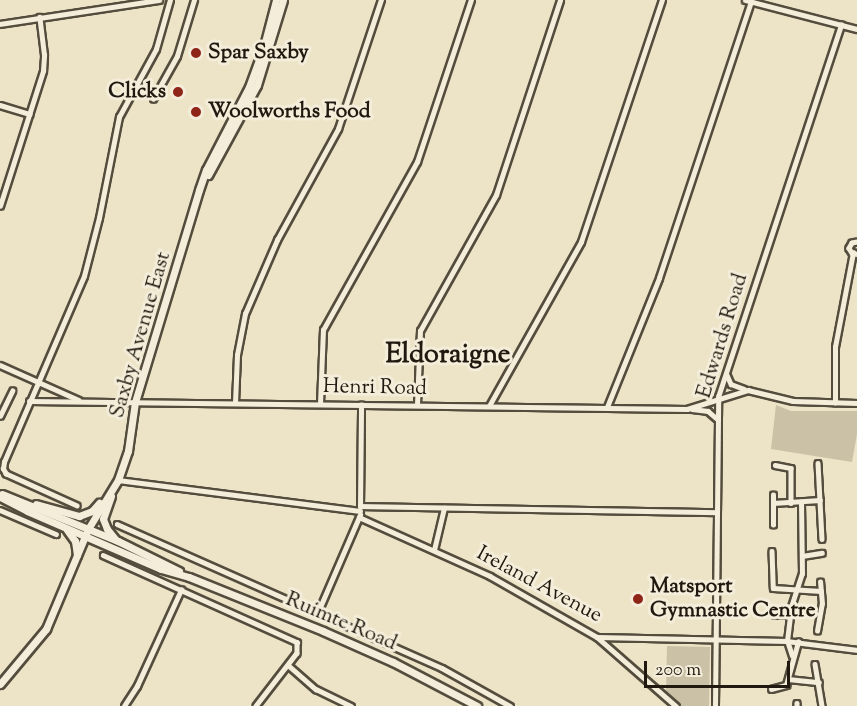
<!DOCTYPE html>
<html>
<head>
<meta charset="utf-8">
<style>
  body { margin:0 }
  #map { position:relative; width:857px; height:706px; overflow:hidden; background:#ede3c6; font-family:"Sorts Mill Goudy",serif }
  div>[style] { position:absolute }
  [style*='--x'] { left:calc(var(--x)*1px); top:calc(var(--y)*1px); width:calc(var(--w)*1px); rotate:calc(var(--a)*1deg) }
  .green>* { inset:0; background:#cac1a7 }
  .roads { filter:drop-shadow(2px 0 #544c3d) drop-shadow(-2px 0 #544c3d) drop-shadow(0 2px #544c3d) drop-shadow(0 -2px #544c3d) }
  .street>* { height:4.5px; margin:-2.25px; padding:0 2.25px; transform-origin:2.25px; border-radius:2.25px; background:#f3edda }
  .secondary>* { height:7px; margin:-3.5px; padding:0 3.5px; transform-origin:3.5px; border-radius:3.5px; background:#f3edda }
  .dots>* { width:16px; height:16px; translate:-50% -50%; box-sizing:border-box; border:3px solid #f3edda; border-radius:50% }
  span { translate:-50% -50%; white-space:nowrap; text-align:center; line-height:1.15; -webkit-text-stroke:6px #f3edda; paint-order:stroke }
  .poi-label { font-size:21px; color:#21190f; font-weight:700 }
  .left { translate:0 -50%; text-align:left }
  .right { translate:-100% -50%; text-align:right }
  .street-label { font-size:21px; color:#21190f }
  .district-label { font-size:27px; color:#21190f; font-weight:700 }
  .scale { position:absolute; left:644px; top:661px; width:146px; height:27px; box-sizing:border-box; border:3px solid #21190f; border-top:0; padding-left:8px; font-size:18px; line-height:21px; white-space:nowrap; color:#21190f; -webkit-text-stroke:4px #f3edda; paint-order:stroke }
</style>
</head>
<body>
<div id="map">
  <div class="green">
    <div style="clip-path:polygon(776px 405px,791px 411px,857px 411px,857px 434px,852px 462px,771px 449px)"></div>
    <div style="clip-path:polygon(667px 646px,710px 647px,709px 706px,679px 706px,666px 694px)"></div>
  </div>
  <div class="roads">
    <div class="street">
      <div style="--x:745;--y:0;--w:116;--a:14.5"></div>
      <div style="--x:0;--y:24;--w:161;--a:-8.6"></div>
      <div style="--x:153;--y:99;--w:49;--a:-60.8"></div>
      <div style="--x:177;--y:56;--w:59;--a:-73.1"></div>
      <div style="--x:0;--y:105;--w:31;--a:17"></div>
      <div style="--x:0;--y:206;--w:142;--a:-72.3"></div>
      <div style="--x:43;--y:71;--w:16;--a:-86"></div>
      <div style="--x:44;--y:55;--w:38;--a:-97"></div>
      <div style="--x:857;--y:242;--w:5;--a:169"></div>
      <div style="--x:852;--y:243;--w:6;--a:121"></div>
      <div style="--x:849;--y:248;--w:6;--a:59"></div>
      <div style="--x:852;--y:253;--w:5;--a:11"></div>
      <div style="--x:0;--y:365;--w:86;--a:23.9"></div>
      <div style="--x:727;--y:375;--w:10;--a:66"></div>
      <div style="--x:731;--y:384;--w:14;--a:21"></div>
      <div style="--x:29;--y:401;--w:658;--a:0.7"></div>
      <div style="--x:687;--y:409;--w:64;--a:-17.3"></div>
      <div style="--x:748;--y:390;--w:46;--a:13.7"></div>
      <div style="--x:793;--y:401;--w:64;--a:1.8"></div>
      <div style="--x:235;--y:403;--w:48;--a:-87.6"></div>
      <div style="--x:237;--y:355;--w:42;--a:-79"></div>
      <div style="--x:245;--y:314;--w:81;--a:-66.6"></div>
      <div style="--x:277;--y:240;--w:127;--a:-61.2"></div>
      <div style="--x:338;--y:129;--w:136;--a:-71.6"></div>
      <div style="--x:835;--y:403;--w:56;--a:-90"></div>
      <div style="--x:835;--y:347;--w:96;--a:-79.2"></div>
      <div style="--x:320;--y:404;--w:74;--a:-87.7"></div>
      <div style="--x:323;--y:330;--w:193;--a:-60.8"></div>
      <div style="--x:417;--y:162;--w:171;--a:-71.6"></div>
      <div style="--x:417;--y:405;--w:74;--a:-87.7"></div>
      <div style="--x:420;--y:331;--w:156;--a:-60.8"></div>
      <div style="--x:496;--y:195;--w:205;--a:-71.8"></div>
      <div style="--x:489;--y:406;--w:188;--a:-60.7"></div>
      <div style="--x:581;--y:242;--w:255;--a:-71.5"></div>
      <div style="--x:607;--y:407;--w:139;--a:-68"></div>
      <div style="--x:659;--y:278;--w:291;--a:-71.6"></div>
      <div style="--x:692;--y:409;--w:16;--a:7"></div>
      <div style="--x:708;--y:411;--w:11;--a:41"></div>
      <div style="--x:0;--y:416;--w:28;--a:-64"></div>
      <div style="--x:818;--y:463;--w:76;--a:87"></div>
      <div style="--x:775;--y:465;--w:16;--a:11"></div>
      <div style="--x:791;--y:468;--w:35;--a:90"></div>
      <div style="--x:118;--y:480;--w:244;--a:7.3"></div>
      <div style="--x:773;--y:503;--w:47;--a:-3.7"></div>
      <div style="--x:77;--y:506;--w:78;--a:-155.7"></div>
      <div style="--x:6;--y:474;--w:6;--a:-121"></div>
      <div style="--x:3;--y:469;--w:7;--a:-82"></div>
      <div style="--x:4;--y:462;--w:202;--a:-66.7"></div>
      <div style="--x:84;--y:276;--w:60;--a:-75.5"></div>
      <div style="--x:99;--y:218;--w:103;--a:-78.8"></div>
      <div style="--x:119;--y:117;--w:77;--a:-61.4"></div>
      <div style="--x:156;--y:49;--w:51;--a:-74.1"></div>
      <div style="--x:360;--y:506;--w:356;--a:1"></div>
      <div style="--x:360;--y:507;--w:102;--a:-89.4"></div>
      <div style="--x:0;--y:510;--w:61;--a:23.2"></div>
      <div style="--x:359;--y:517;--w:144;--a:24.2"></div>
      <div style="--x:490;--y:576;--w:123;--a:29.7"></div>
      <div style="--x:597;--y:637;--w:190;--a:1.2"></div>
      <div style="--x:787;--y:641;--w:71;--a:7.3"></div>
      <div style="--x:117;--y:524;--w:355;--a:23.9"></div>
      <div style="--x:442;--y:668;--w:78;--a:29.2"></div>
      <div style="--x:773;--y:525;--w:30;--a:-90"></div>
      <div style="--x:434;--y:550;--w:43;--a:-76.6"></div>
      <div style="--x:772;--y:551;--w:37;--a:88"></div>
      <div style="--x:773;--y:588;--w:48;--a:3.6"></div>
      <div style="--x:103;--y:555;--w:213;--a:24.2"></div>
      <div style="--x:297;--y:642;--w:11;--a:90"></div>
      <div style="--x:297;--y:653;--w:67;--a:127.7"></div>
      <div style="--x:802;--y:556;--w:20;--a:-9"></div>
      <div style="--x:318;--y:612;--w:106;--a:-66.6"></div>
      <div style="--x:775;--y:616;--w:15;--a:0"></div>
      <div style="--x:817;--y:631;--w:27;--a:-80"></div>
      <div style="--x:822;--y:604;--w:22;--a:-95"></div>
      <div style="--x:597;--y:637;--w:105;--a:41.1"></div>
      <div style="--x:792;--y:656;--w:16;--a:-108"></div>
      <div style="--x:787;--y:641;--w:34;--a:-83"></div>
      <div style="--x:791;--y:607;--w:35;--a:-72"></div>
      <div style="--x:802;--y:574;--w:72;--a:-90.8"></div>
      <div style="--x:815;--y:664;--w:43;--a:80.5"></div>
      <div style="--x:288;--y:665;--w:37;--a:41"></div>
      <div style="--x:316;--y:689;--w:39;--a:26"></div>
      <div style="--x:788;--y:679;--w:31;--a:6"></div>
      <div style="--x:771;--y:689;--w:16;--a:-15"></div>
      <div style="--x:786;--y:685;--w:45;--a:-74.4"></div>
      <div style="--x:797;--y:703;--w:3;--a:90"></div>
      <div style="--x:124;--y:706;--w:24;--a:-57"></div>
      <div style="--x:137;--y:686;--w:106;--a:-65.4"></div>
      <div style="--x:715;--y:706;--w:309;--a:-89.4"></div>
      <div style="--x:718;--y:397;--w:392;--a:-71.7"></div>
    </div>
    <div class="secondary">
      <div style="--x:208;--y:175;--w:102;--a:-61.4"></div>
      <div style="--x:257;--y:85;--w:89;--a:-73"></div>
      <div style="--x:2;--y:494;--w:125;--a:22.1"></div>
      <div style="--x:118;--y:541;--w:68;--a:26.2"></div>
      <div style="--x:111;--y:496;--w:24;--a:109"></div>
      <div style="--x:103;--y:519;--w:11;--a:68"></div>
      <div style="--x:107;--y:529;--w:14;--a:51"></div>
      <div style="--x:0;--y:497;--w:30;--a:27"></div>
      <div style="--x:27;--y:511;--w:146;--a:23.4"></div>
      <div style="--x:161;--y:569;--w:29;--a:16"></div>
      <div style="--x:189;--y:577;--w:144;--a:21.9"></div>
      <div style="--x:323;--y:631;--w:77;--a:23.9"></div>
      <div style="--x:393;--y:662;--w:95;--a:27.6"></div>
      <div style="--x:36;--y:504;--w:45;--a:15.6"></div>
      <div style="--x:79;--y:516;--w:14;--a:-21"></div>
      <div style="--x:92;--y:511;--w:11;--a:-49"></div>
      <div style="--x:67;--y:530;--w:14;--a:54"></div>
      <div style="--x:75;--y:541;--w:14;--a:82"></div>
      <div style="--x:0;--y:684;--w:72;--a:-50.1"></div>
      <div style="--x:46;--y:629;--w:108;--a:-67.2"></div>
      <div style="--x:88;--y:529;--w:57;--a:-58.5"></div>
      <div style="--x:118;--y:480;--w:31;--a:-71"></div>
      <div style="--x:128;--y:451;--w:49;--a:-81.9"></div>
      <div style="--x:135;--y:402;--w:221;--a:-73.2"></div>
      <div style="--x:199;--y:190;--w:21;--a:-71"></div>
      <div style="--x:206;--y:170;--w:93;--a:-62.6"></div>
      <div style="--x:249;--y:87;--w:44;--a:-69.9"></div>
      <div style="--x:264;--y:46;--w:48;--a:-75.4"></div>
    </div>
  </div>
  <div class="dots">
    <div style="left:196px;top:53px;background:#8f2418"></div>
    <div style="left:178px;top:92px;background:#8f2418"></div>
    <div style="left:196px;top:112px;background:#8f2418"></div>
    <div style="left:638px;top:599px;background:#8f2418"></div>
  </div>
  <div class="poi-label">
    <span class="left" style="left:208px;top:53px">Spar Saxby</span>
    <span class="right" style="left:166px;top:92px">Clicks</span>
    <span class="left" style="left:208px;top:112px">Woolworths Food</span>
    <span class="left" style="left:650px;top:599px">Matsport<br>Gymnastic Centre</span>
  </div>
  <div class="street-label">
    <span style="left:141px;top:335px;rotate:-74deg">Saxby Avenue East</span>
    <span style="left:723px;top:336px;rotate:-73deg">Edwards Road</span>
    <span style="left:375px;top:388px;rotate:1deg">Henri Road</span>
    <span style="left:539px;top:585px;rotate:28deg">Ireland Avenue</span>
    <span style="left:341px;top:622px;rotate:23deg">Ruimte Road</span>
  </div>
  <div class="district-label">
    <span style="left:448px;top:356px">Eldoraigne</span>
  </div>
  <div class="scale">200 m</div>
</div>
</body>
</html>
